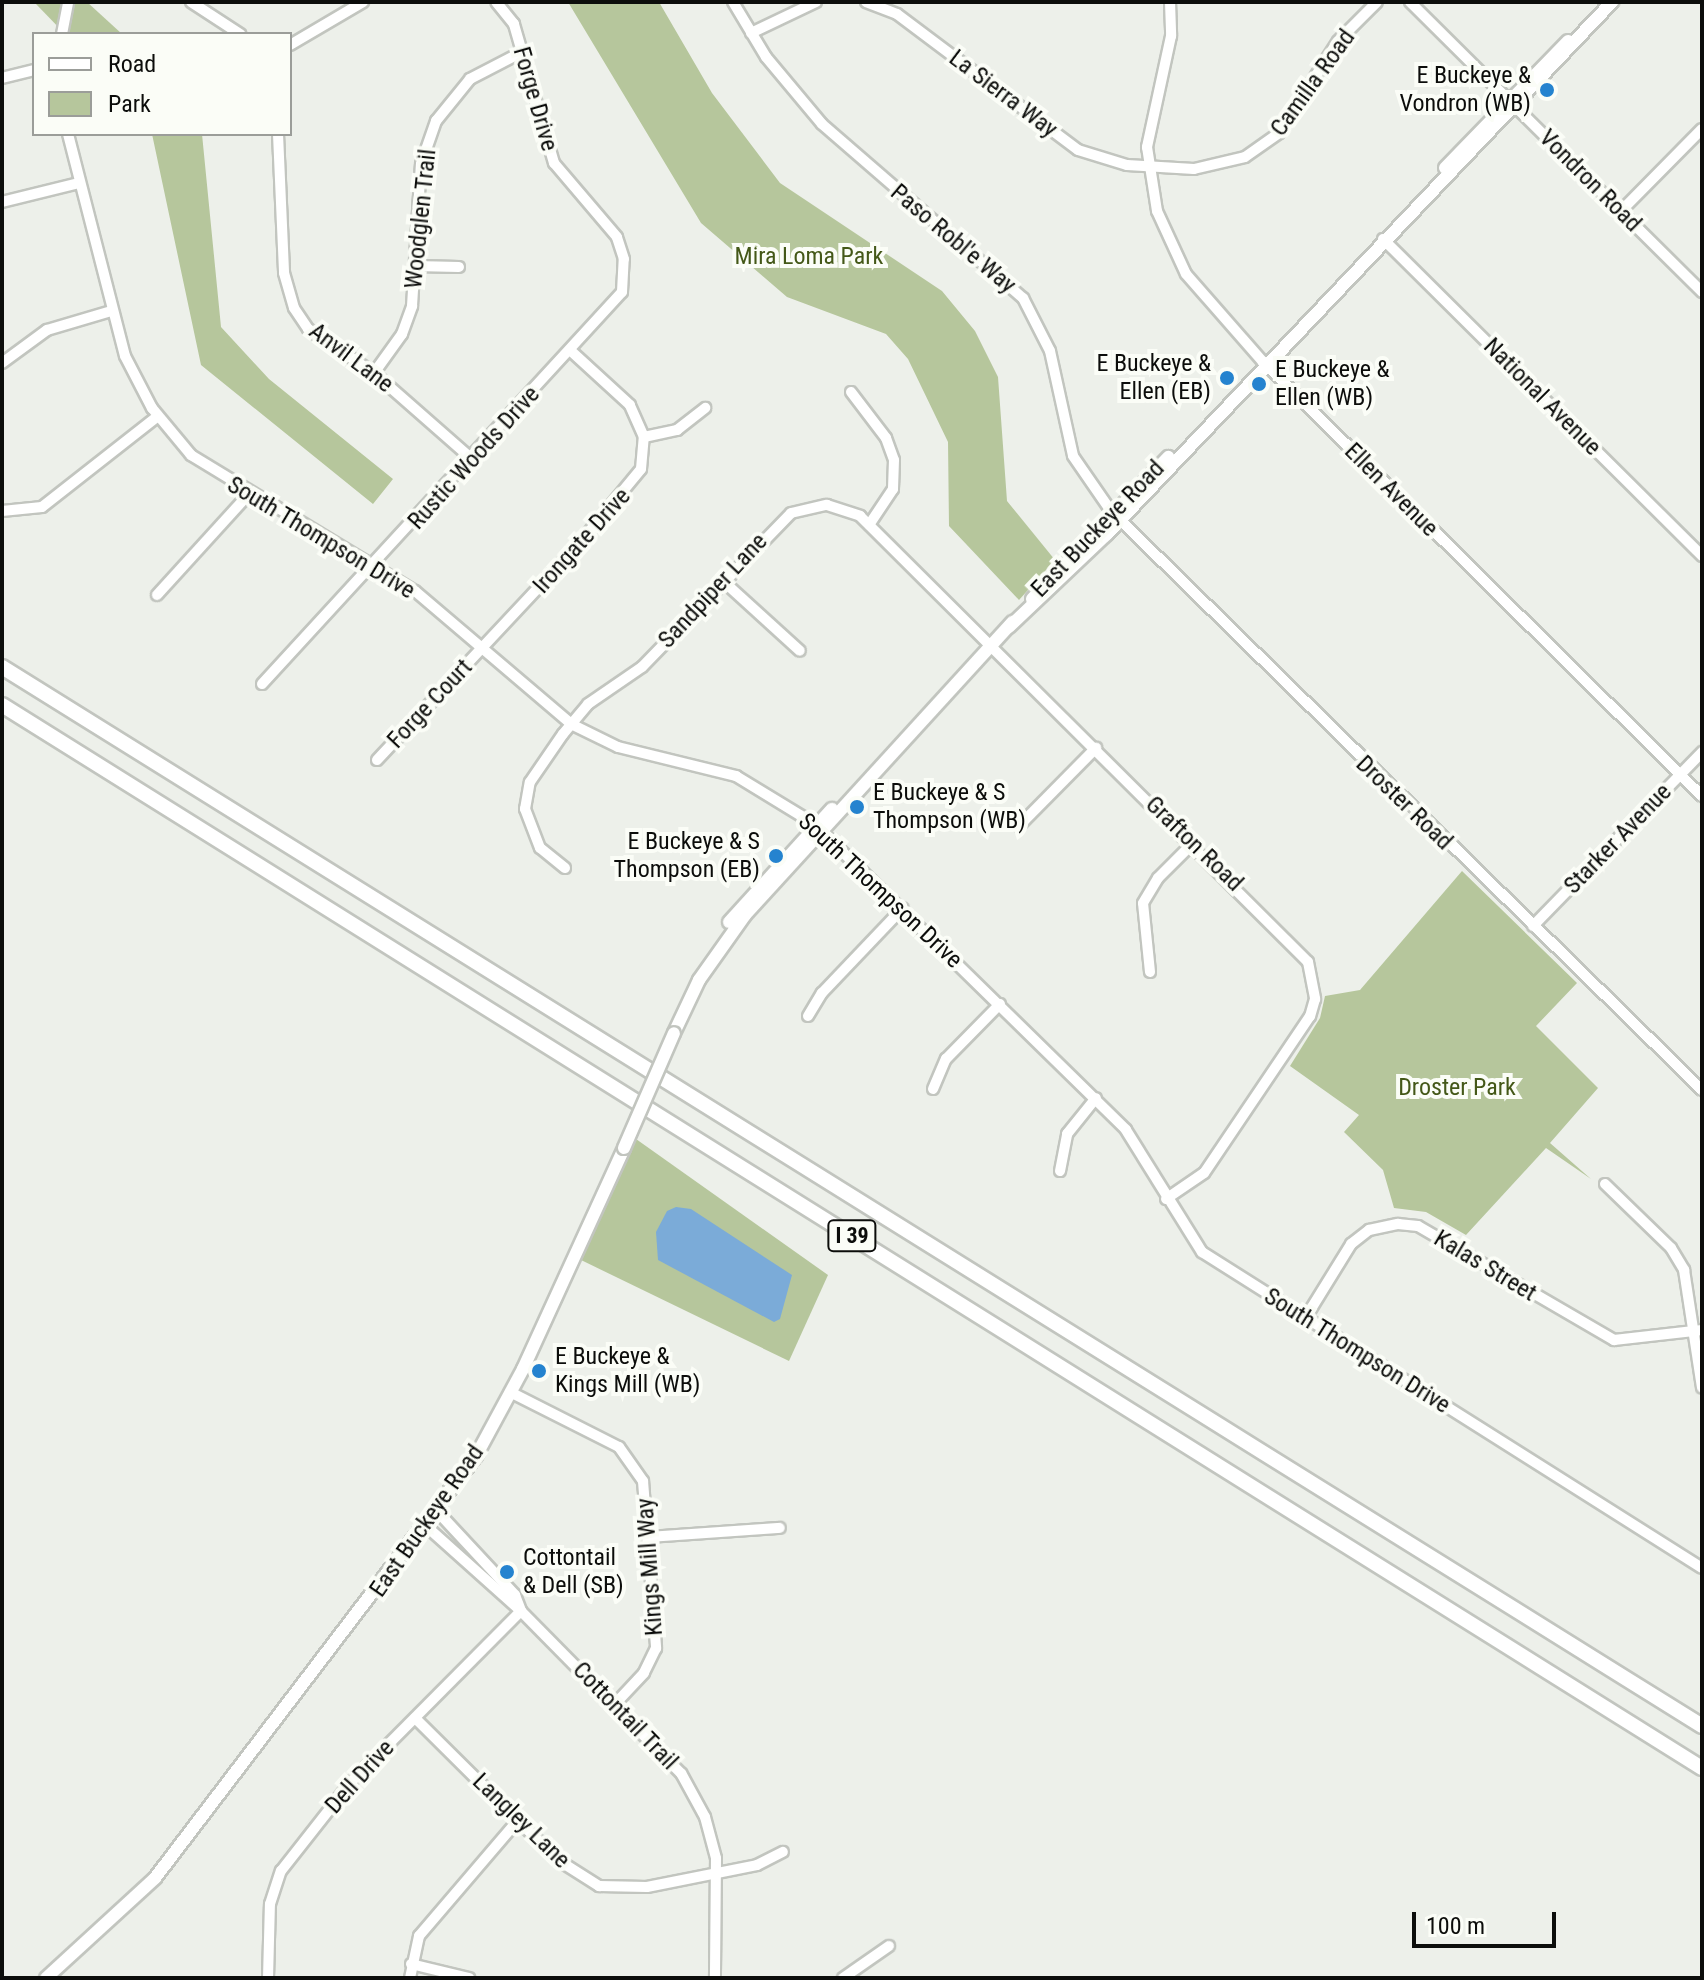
<!DOCTYPE html>
<html>
<head>
<meta charset="utf-8">
<style>
  body { margin:0 }
  #map { position:relative; width:1704px; height:1980px; overflow:hidden; background:#edf0ea; font-family:"Roboto Condensed",sans-serif }
  div>[style] { position:absolute }
  [style*='--x'] { left:calc(var(--x)*1px); top:calc(var(--y)*1px); width:calc(var(--w)*1px); rotate:calc(var(--a)*1deg) }
  .green>* { inset:0; background:#b6c69c }
  .water>* { inset:0; background:#7babd8 }
  .roads { filter:drop-shadow(2px 0 #c2c5bf) drop-shadow(-2px 0 #c2c5bf) drop-shadow(0 2px #c2c5bf) drop-shadow(0 -2px #c2c5bf) }
  .minor>* { height:10px; margin:-5px; padding:0 5px; transform-origin:5px; border-radius:5px; background:#fff }
  .major>* { height:12px; margin:-6px; padding:0 6px; transform-origin:6px; border-radius:6px; background:#fff }
  .highway>* { height:14px; margin:-7px; padding:0 7px; transform-origin:7px; border-radius:7px; background:#fff }
  .bridges { filter:drop-shadow(2px 0 #c2c5bf) drop-shadow(-2px 0 #c2c5bf) drop-shadow(0 2px #c2c5bf) drop-shadow(0 -2px #c2c5bf) }
  .major-bridge>* { height:12px; margin:-6px; padding:0 6px; transform-origin:6px; border-radius:6px; background:#fff }
  .dots>* { width:22px; height:22px; translate:-50% -50%; box-sizing:border-box; border:4px solid #fbfdf7; border-radius:50% }
  span { translate:-50% -50%; white-space:nowrap; text-align:center; line-height:1.15; -webkit-text-stroke:8px #fbfdf7; paint-order:stroke }
  .shield-label span { padding:2px 6px; background:#fbfdf7; border:2px solid; border-radius:6px; -webkit-text-stroke-width:0 }
  .shield-label { font-size:22px; color:#0c0d0b; font-weight:700 }
  .poi-label { font-size:24px; color:#0c0d0b }
  .right { translate:-100% -50%; text-align:right }
  .left { translate:0 -50%; text-align:left }
  .street-label { font-size:24px; color:#0c0d0b }
  .park-label { font-size:24px; color:#445818 }
  .frame { position:absolute; inset:0; border:4px solid #0c0d0b; pointer-events:none }
  .legend { position:absolute; left:32px; top:32px; width:260px; height:104px; box-sizing:border-box; background:#fbfdf7; border:2px solid #9b9d99; margin:0; padding:10px 14px; list-style:none; font-size:24px; color:#0c0d0b }
  .legend li { display:flex; align-items:center; gap:16px; height:40px }
  .legend b { width:40px; border:2px solid #9b9d99 }
  .scale { position:absolute; left:1412px; top:1912px; width:144px; height:36px; box-sizing:border-box; border:4px solid #0c0d0b; border-top:0; padding-left:10px; font-size:24px; line-height:28px; white-space:nowrap; color:#0c0d0b; -webkit-text-stroke:6px #fbfdf7; paint-order:stroke }
</style>
</head>
<body>
<div id="map">
  <div class="green">
    <div style="clip-path:polygon(34px 2px,87px 2px,122px 34px,65px 34px)"></div>
    <div style="clip-path:polygon(568px 2px,659px 2px,712px 93px,780px 183px,942px 291px,975px 331px,998px 377px,1007px 501px,1055px 560px,1019px 600px,949px 526px,948px 442px,908px 359px,886px 334px,787px 297px,701px 223px)"></div>
    <div style="clip-path:polygon(152px 134px,202px 134px,221px 327px,269px 379px,393px 479px,373px 504px,201px 365px)"></div>
    <div style="clip-path:polygon(1462px 871px,1577px 983px,1536px 1026px,1598px 1088px,1550px 1143px,1591px 1179px,1546px 1148px,1466px 1235px,1426px 1212px,1394px 1208px,1383px 1170px,1344px 1132px,1359px 1115px,1290px 1066px,1320px 1018px,1325px 996px,1360px 990px)"></div>
    <div style="clip-path:polygon(636px 1139px,828px 1275px,789px 1361px,581px 1260px)"></div>
  </div>
  <div class="water">
    <div style="clip-path:polygon(676px 1207px,691px 1209px,792px 1275px,780px 1319px,774px 1322px,658px 1260px,656px 1232px,667px 1211px)"></div>
  </div>
  <div class="roads">
    <div class="minor">
      <div style="--x:191;--y:2;--w:59;--a:33.1"></div>
      <div style="--x:733;--y:2;--w:64;--a:59"></div>
      <div style="--x:766;--y:57;--w:87;--a:50.1"></div>
      <div style="--x:822;--y:124;--w:266;--a:40.9"></div>
      <div style="--x:1023;--y:298;--w:59;--a:63"></div>
      <div style="--x:1050;--y:351;--w:107;--a:77.6"></div>
      <div style="--x:1073;--y:456;--w:67;--a:55.4"></div>
      <div style="--x:1111;--y:511;--w:827;--a:44.41"></div>
      <div style="--x:866;--y:2;--w:33;--a:21"></div>
      <div style="--x:897;--y:14;--w:226;--a:36.9"></div>
      <div style="--x:1078;--y:150;--w:51;--a:17"></div>
      <div style="--x:1127;--y:165;--w:67;--a:3.4"></div>
      <div style="--x:1194;--y:169;--w:52;--a:-13.2"></div>
      <div style="--x:1245;--y:157;--w:42;--a:-35.2"></div>
      <div style="--x:1279;--y:133;--w:109;--a:-57.3"></div>
      <div style="--x:1338;--y:41;--w:55;--a:-45"></div>
      <div style="--x:1170;--y:2;--w:34;--a:88"></div>
      <div style="--x:1171;--y:36;--w:114;--a:102.2"></div>
      <div style="--x:1147;--y:147;--w:65;--a:81.1"></div>
      <div style="--x:1157;--y:211;--w:69;--a:65.3"></div>
      <div style="--x:1186;--y:274;--w:117;--a:48.8"></div>
      <div style="--x:1263;--y:362;--w:617;--a:44.67"></div>
      <div style="--x:1410;--y:2;--w:412;--a:44.8"></div>
      <div style="--x:751;--y:33;--w:72;--a:-25.5"></div>
      <div style="--x:62;--y:34;--w:33;--a:-79"></div>
      <div style="--x:290;--y:45;--w:85;--a:-30.5"></div>
      <div style="--x:2;--y:78;--w:33;--a:-14"></div>
      <div style="--x:68;--y:134;--w:229;--a:75.6"></div>
      <div style="--x:125;--y:356;--w:59;--a:62.6"></div>
      <div style="--x:152;--y:408;--w:61;--a:50.3"></div>
      <div style="--x:191;--y:455;--w:262;--a:31.3"></div>
      <div style="--x:415;--y:591;--w:205;--a:40.4"></div>
      <div style="--x:571;--y:724;--w:52;--a:26.1"></div>
      <div style="--x:618;--y:747;--w:122;--a:13.8"></div>
      <div style="--x:736;--y:776;--w:90;--a:31.4"></div>
      <div style="--x:813;--y:823;--w:438;--a:44.4"></div>
      <div style="--x:1126;--y:1130;--w:144;--a:58.1"></div>
      <div style="--x:1202;--y:1252;--w:591;--a:32.29"></div>
      <div style="--x:278;--y:134;--w:139;--a:87.5"></div>
      <div style="--x:284;--y:273;--w:36;--a:74"></div>
      <div style="--x:294;--y:308;--w:25;--a:56"></div>
      <div style="--x:308;--y:329;--w:79;--a:33.7"></div>
      <div style="--x:374;--y:373;--w:130;--a:41.3"></div>
      <div style="--x:2;--y:202;--w:79;--a:-13.9"></div>
      <div style="--x:1621;--y:211;--w:115;--a:-45.4"></div>
      <div style="--x:1383;--y:239;--w:450;--a:44.8"></div>
      <div style="--x:415;--y:266;--w:44;--a:1.3"></div>
      <div style="--x:2;--y:363;--w:56;--a:-36.3"></div>
      <div style="--x:47;--y:330;--w:67;--a:-16.5"></div>
      <div style="--x:374;--y:373;--w:48;--a:-54.3"></div>
      <div style="--x:402;--y:334;--w:30;--a:-70"></div>
      <div style="--x:412;--y:306;--w:142;--a:-86.4"></div>
      <div style="--x:421;--y:164;--w:46;--a:-70.8"></div>
      <div style="--x:436;--y:121;--w:54;--a:-51"></div>
      <div style="--x:470;--y:79;--w:59;--a:-27.4"></div>
      <div style="--x:851;--y:392;--w:58;--a:52.7"></div>
      <div style="--x:886;--y:438;--w:23;--a:70"></div>
      <div style="--x:894;--y:460;--w:29;--a:92"></div>
      <div style="--x:893;--y:489;--w:43;--a:123.7"></div>
      <div style="--x:644;--y:437;--w:34;--a:-12"></div>
      <div style="--x:677;--y:430;--w:36;--a:-38"></div>
      <div style="--x:2;--y:511;--w:40;--a:-5.7"></div>
      <div style="--x:42;--y:507;--w:147;--a:-38.1"></div>
      <div style="--x:722;--y:580;--w:105;--a:42.3"></div>
      <div style="--x:157;--y:595;--w:135;--a:-47.7"></div>
      <div style="--x:262;--y:684;--w:532;--a:-47.44"></div>
      <div style="--x:622;--y:292;--w:33;--a:-87"></div>
      <div style="--x:624;--y:259;--w:23;--a:-108"></div>
      <div style="--x:617;--y:237;--w:97;--a:-130.4"></div>
      <div style="--x:554;--y:163;--w:145;--a:-106.1"></div>
      <div style="--x:514;--y:24;--w:28;--a:-129"></div>
      <div style="--x:377;--y:760;--w:296;--a:-46.9"></div>
      <div style="--x:579;--y:544;--w:97;--a:-50.4"></div>
      <div style="--x:641;--y:469;--w:32;--a:-85"></div>
      <div style="--x:644;--y:437;--w:35;--a:-114"></div>
      <div style="--x:630;--y:405;--w:80;--a:-137.5"></div>
      <div style="--x:1019;--y:826;--w:110;--a:-45.4"></div>
      <div style="--x:565;--y:868;--w:32;--a:-141"></div>
      <div style="--x:540;--y:848;--w:42;--a:-111"></div>
      <div style="--x:525;--y:809;--w:27;--a:-80"></div>
      <div style="--x:530;--y:782;--w:58;--a:-55.5"></div>
      <div style="--x:563;--y:734;--w:39;--a:-50"></div>
      <div style="--x:588;--y:704;--w:65;--a:-34.4"></div>
      <div style="--x:642;--y:667;--w:214;--a:-45.9"></div>
      <div style="--x:791;--y:513;--w:37;--a:-13"></div>
      <div style="--x:827;--y:505;--w:35;--a:18"></div>
      <div style="--x:860;--y:516;--w:632;--a:44.87"></div>
      <div style="--x:1308;--y:962;--w:38;--a:79"></div>
      <div style="--x:1315;--y:999;--w:18;--a:106"></div>
      <div style="--x:1310;--y:1016;--w:189;--a:124"></div>
      <div style="--x:1204;--y:1173;--w:46;--a:145.6"></div>
      <div style="--x:1533;--y:926;--w:243;--a:-45.8"></div>
      <div style="--x:1150;--y:972;--w:69;--a:-95.8"></div>
      <div style="--x:1143;--y:903;--w:29;--a:-59"></div>
      <div style="--x:1158;--y:878;--w:49;--a:-45"></div>
      <div style="--x:808;--y:1016;--w:27;--a:-59"></div>
      <div style="--x:822;--y:993;--w:117;--a:-46.4"></div>
      <div style="--x:933;--y:1089;--w:33;--a:-67"></div>
      <div style="--x:946;--y:1059;--w:77;--a:-45.5"></div>
      <div style="--x:1060;--y:1171;--w:38;--a:-79"></div>
      <div style="--x:1067;--y:1134;--w:46;--a:-51.1"></div>
      <div style="--x:1605;--y:1184;--w:92;--a:44.1"></div>
      <div style="--x:1671;--y:1248;--w:26;--a:59"></div>
      <div style="--x:1684;--y:1270;--w:119;--a:81.3"></div>
      <div style="--x:1306;--y:1317;--w:86;--a:-58.3"></div>
      <div style="--x:1351;--y:1244;--w:23;--a:-38"></div>
      <div style="--x:1369;--y:1230;--w:30;--a:-12"></div>
      <div style="--x:1398;--y:1224;--w:20;--a:6"></div>
      <div style="--x:1418;--y:1226;--w:227;--a:30.2"></div>
      <div style="--x:1614;--y:1340;--w:89;--a:-6.5"></div>
      <div style="--x:512;--y:1393;--w:120;--a:26.8"></div>
      <div style="--x:619;--y:1447;--w:42;--a:54.8"></div>
      <div style="--x:643;--y:1481;--w:168;--a:85.5"></div>
      <div style="--x:656;--y:1648;--w:28;--a:116"></div>
      <div style="--x:644;--y:1673;--w:42;--a:133.1"></div>
      <div style="--x:437;--y:1511;--w:115;--a:47.1"></div>
      <div style="--x:515;--y:1595;--w:17;--a:69"></div>
      <div style="--x:426;--y:1526;--w:127;--a:41.8"></div>
      <div style="--x:521;--y:1611;--w:228;--a:45.4"></div>
      <div style="--x:681;--y:1773;--w:50;--a:61.4"></div>
      <div style="--x:705;--y:1817;--w:42;--a:75"></div>
      <div style="--x:716;--y:1858;--w:120;--a:90.5"></div>
      <div style="--x:650;--y:1537;--w:130;--a:-4"></div>
      <div style="--x:415;--y:1718;--w:202;--a:44.8"></div>
      <div style="--x:558;--y:1860;--w:49;--a:32.4"></div>
      <div style="--x:599;--y:1886;--w:48;--a:1.2"></div>
      <div style="--x:647;--y:1887;--w:112;--a:-11.3"></div>
      <div style="--x:757;--y:1865;--w:29;--a:-27"></div>
      <div style="--x:411;--y:1964;--w:60;--a:13.6"></div>
      <div style="--x:268;--y:1978;--w:74;--a:-88.5"></div>
      <div style="--x:270;--y:1904;--w:35;--a:-72"></div>
      <div style="--x:281;--y:1871;--w:113;--a:-51.8"></div>
      <div style="--x:351;--y:1782;--w:241;--a:-45.2"></div>
      <div style="--x:410;--y:1978;--w:43;--a:-77.9"></div>
      <div style="--x:419;--y:1936;--w:153;--a:-49.5"></div>
      <div style="--x:843;--y:1978;--w:56;--a:-34.8"></div>
    </div>
    <div class="major">
      <div style="--x:1445;--y:168;--w:177;--a:-45.9"></div>
      <div style="--x:1032;--y:599;--w:197;--a:-46.2"></div>
      <div style="--x:1009;--y:627;--w:135;--a:-43.5"></div>
      <div style="--x:1107;--y:534;--w:734;--a:-46.49"></div>
      <div style="--x:729;--y:922;--w:153;--a:-47.7"></div>
      <div style="--x:674;--y:1033;--w:59;--a:-64.7"></div>
      <div style="--x:699;--y:980;--w:80;--a:-54.7"></div>
      <div style="--x:745;--y:915;--w:397;--a:-47.6"></div>
      <div style="--x:46;--y:1978;--w:148;--a:-42.5"></div>
      <div style="--x:155;--y:1878;--w:530;--a:-52.74"></div>
      <div style="--x:476;--y:1456;--w:99;--a:-61.6"></div>
      <div style="--x:523;--y:1369;--w:243;--a:-65.4"></div>
    </div>
    <div class="highway">
      <div style="--x:2;--y:667;--w:2003;--a:31.92"></div>
      <div style="--x:2;--y:705;--w:2005;--a:32.02"></div>
    </div>
  </div>
  <div class="bridges">
    <div class="major-bridge">
      <div style="--x:624;--y:1148;--w:125;--a:-66.5"></div>
    </div>
  </div>
  <div class="dots">
    <div style="left:1547px;top:90px;background:#2583cf"></div>
    <div style="left:1227px;top:378px;background:#2583cf"></div>
    <div style="left:1259px;top:384px;background:#2583cf"></div>
    <div style="left:857px;top:807px;background:#2583cf"></div>
    <div style="left:776px;top:856px;background:#2583cf"></div>
    <div style="left:539px;top:1371px;background:#2583cf"></div>
    <div style="left:507px;top:1572px;background:#2583cf"></div>
  </div>
  <div class="shield-label">
    <span style="left:852px;top:1236px">I 39</span>
  </div>
  <div class="poi-label">
    <span class="right" style="left:1531px;top:90px">E Buckeye &amp;<br>Vondron (WB)</span>
    <span class="right" style="left:1211px;top:378px">E Buckeye &amp;<br>Ellen (EB)</span>
    <span class="left" style="left:1275px;top:384px">E Buckeye &amp;<br>Ellen (WB)</span>
    <span class="left" style="left:873px;top:807px">E Buckeye &amp; S<br>Thompson (WB)</span>
    <span class="right" style="left:760px;top:856px">E Buckeye &amp; S<br>Thompson (EB)</span>
    <span class="left" style="left:555px;top:1371px">E Buckeye &amp;<br>Kings Mill (WB)</span>
    <span class="left" style="left:523px;top:1572px">Cottontail<br>&amp; Dell (SB)</span>
  </div>
  <div class="street-label">
    <span style="left:1313px;top:83px;rotate:-54deg">Camilla Road</span>
    <span style="left:1003px;top:94px;rotate:37deg">La Sierra Way</span>
    <span style="left:535px;top:99px;rotate:74deg">Forge Drive</span>
    <span style="left:1590px;top:181px;rotate:45deg">Vondron Road</span>
    <span style="left:421px;top:219px;rotate:-84deg">Woodglen Trail</span>
    <span style="left:953px;top:239px;rotate:40deg">Paso Robl'e Way</span>
    <span style="left:351px;top:358px;rotate:37deg">Anvil Lane</span>
    <span style="left:1542px;top:397px;rotate:45deg">National Avenue</span>
    <span style="left:474px;top:458px;rotate:-48deg">Rustic Woods Drive</span>
    <span style="left:1391px;top:490px;rotate:45deg">Ellen Avenue</span>
    <span style="left:1098px;top:529px;rotate:-46deg">East Buckeye Road</span>
    <span style="left:321px;top:538px;rotate:31deg">South Thompson Drive</span>
    <span style="left:582px;top:541px;rotate:-48deg">Irongate Drive</span>
    <span style="left:713px;top:591px;rotate:-47deg">Sandpiper Lane</span>
    <span style="left:430px;top:704px;rotate:-47deg">Forge Court</span>
    <span style="left:1404px;top:803px;rotate:44deg">Droster Road</span>
    <span style="left:1618px;top:839px;rotate:-46deg">Starker Avenue</span>
    <span style="left:1194px;top:844px;rotate:44deg">Grafton Road</span>
    <span style="left:880px;top:891px;rotate:43deg">South Thompson Drive</span>
    <span style="left:1485px;top:1266px;rotate:31deg">Kalas Street</span>
    <span style="left:1357px;top:1351px;rotate:32deg">South Thompson Drive</span>
    <span style="left:427px;top:1521px;rotate:-55deg">East Buckeye Road</span>
    <span style="left:650px;top:1567px;rotate:-94deg">Kings Mill Way</span>
    <span style="left:625px;top:1716px;rotate:46deg">Cottontail Trail</span>
    <span style="left:360px;top:1777px;rotate:-48deg">Dell Drive</span>
    <span style="left:521px;top:1821px;rotate:44deg">Langley Lane</span>
  </div>
  <div class="park-label">
    <span style="left:809px;top:257px">Mira Loma Park</span>
    <span style="left:1457px;top:1088px">Droster Park</span>
  </div>
  <div class="frame"></div>
  <ul class="legend">
  <li><b style="height:10px;background:#fff"></b>Road</li>
  <li><b style="height:22px;background:#b6c69c"></b>Park</li>
  </ul>
  <div class="scale">100 m</div>
</div>
</body>
</html>
